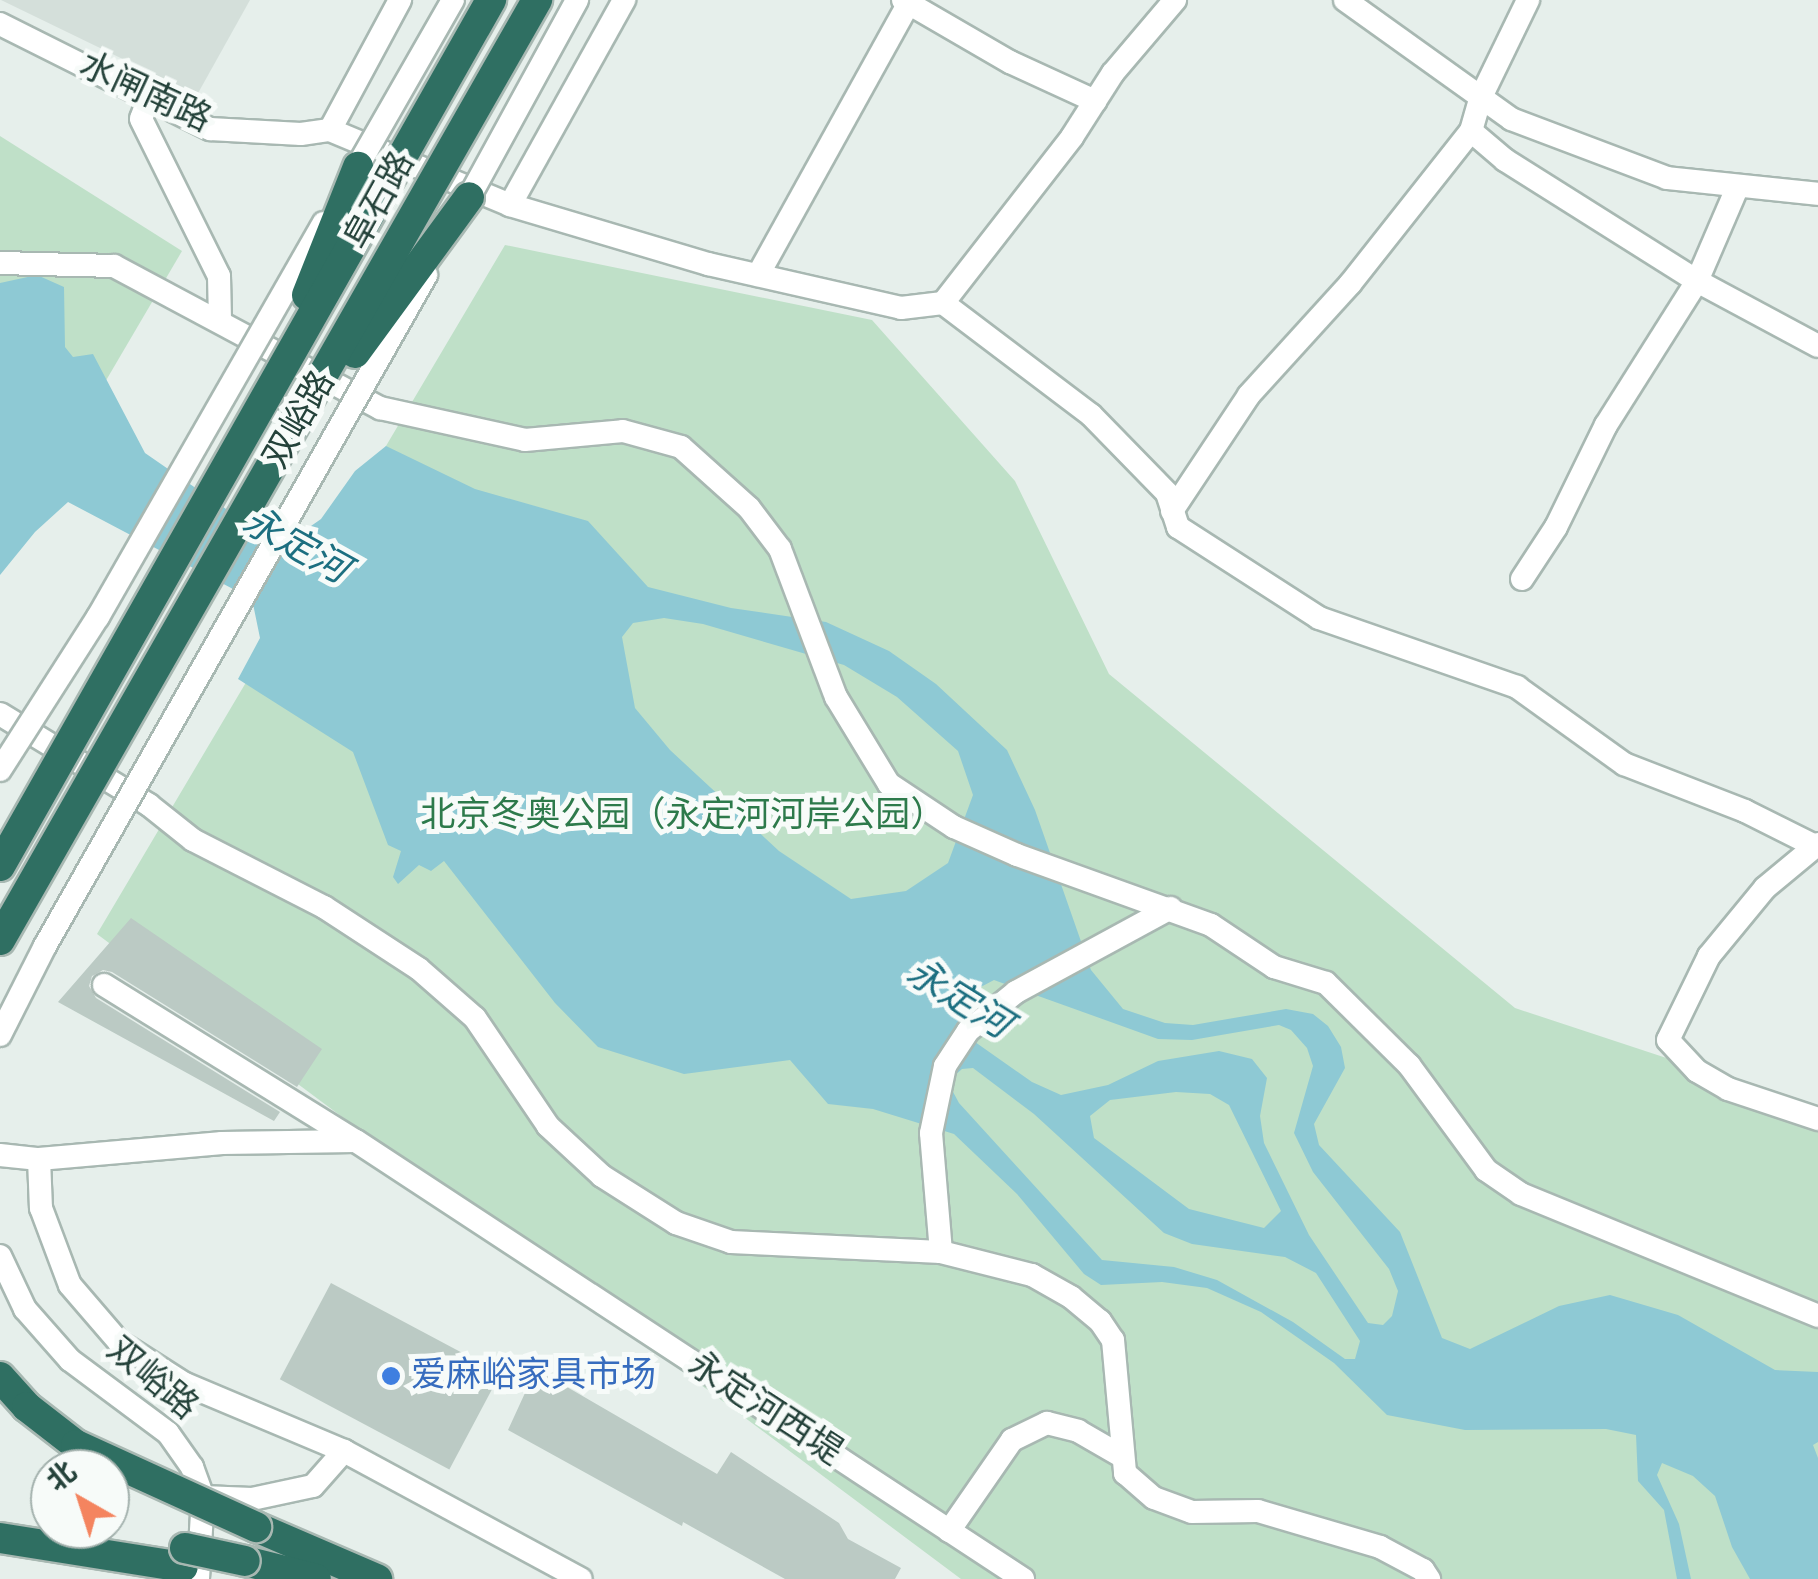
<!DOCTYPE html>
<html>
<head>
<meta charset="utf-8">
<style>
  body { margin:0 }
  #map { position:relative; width:1818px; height:1579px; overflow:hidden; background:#e6efeb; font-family:"Alegreya Sans","Noto Sans SC",sans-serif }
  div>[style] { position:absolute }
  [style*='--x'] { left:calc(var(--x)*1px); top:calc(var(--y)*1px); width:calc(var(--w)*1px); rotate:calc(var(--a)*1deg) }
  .built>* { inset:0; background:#d4dfda }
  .green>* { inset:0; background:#bfe0c8 }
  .water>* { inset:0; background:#8ec9d4 }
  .building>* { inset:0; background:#bbcac4; transform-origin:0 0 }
  .roads { filter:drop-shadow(2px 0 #a8b8b2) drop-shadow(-2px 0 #a8b8b2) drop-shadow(0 2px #a8b8b2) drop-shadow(0 -2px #a8b8b2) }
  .minor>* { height:22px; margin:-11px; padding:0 11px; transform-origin:11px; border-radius:11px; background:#fff }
  .highway>* { height:30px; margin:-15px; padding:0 15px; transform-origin:15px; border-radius:15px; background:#2f6f62 }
  .bridges { filter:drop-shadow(2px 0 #a8b8b2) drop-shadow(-2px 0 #a8b8b2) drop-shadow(0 2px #a8b8b2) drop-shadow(0 -2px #a8b8b2) }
  .minor-bridge>* { height:22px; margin:-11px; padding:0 11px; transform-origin:11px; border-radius:11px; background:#fff }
  .highway-bridge>* { height:30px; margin:-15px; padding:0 15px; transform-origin:15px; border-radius:15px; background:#2f6f62 }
  .dots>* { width:28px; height:28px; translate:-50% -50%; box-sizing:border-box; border:5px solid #f7fbf9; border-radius:50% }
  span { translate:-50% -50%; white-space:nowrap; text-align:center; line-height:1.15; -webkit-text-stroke:10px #f7fbf9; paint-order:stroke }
  .street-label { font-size:35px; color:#24423a }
  .park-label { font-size:35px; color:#2d7a4b }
  .shop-label { font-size:35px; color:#366cbe }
  .left { translate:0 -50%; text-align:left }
  .water-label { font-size:38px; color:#1c6f80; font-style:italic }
  .north { position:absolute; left:30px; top:1449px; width:100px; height:100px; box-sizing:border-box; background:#f7fbf9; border:2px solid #a3b1ad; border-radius:50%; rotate:321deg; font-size:28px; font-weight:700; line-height:40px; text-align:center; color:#24423a }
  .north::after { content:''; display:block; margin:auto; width:35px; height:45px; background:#f4845f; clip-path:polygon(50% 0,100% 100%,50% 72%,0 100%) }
</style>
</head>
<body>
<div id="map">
  <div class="built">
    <div style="clip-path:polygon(1px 0,250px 0,197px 95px)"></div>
  </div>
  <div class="green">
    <div style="clip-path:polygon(0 136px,182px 251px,0 561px)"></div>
    <div style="clip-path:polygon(505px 245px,872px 320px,1015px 481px,1109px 674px,1515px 1008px,1818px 1108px,1818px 1579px,961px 1579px,97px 934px)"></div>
  </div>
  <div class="water">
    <div style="clip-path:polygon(evenodd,37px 275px,64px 287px,65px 347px,73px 357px,93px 354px,145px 453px,281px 547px,321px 519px,355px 471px,386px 446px,475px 489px,588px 521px,648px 587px,731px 608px,826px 622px,889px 651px,936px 684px,1007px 750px,1035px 810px,1091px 970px,1123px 1009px,1165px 1023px,1193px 1025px,1286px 1009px,1313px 1014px,1328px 1026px,1341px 1047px,1345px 1068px,1314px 1124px,1319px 1145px,1400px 1232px,1442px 1338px,1470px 1349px,1559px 1306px,1610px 1295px,1678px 1315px,1775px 1370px,1818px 1372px,1818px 1442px,1813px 1445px,1818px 1458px,1818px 1579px,1750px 1579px,1732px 1547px,1715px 1496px,1693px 1476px,1662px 1463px,1657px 1475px,1679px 1524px,1691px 1579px,1677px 1579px,1664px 1510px,1638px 1481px,1636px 1435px,1606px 1429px,1465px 1430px,1387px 1415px,1334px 1363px,1261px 1312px,1207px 1288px,1162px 1282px,1101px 1285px,1084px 1274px,1017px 1194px,954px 1134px,873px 1109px,828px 1104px,790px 1060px,684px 1074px,598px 1047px,555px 1003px,444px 861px,431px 871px,419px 865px,398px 884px,393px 877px,401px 851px,388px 845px,353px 752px,238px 679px,260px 638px,252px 599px,68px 502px,35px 532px,0 575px,0 283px,37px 275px,664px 618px,703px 624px,844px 665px,897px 697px,958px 751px,973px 795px,948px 863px,906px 891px,851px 899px,779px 851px,670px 750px,635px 708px,622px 637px,633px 623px,664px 618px,37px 275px,994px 980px,1158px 1039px,1192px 1040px,1279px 1025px,1291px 1030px,1307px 1048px,1313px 1066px,1294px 1133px,1313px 1172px,1389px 1269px,1398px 1291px,1392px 1316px,1383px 1325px,1368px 1323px,1309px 1235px,1264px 1143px,1260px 1116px,1267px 1078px,1252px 1059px,1219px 1051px,1158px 1061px,1108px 1085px,1061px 1095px,1032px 1082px,958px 1030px,958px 1013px,975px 990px,994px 980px,37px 275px,973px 1068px,1034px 1114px,1164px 1233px,1192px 1244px,1285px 1257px,1316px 1273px,1360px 1341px,1355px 1359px,1345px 1359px,1293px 1322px,1217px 1280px,1174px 1267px,1102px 1260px,959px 1103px,952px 1090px,954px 1076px,962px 1069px,973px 1068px,37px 275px,1176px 1092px,1210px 1094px,1229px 1105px,1281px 1211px,1264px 1228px,1189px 1209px,1094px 1138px,1090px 1116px,1110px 1100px,1176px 1092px)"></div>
  </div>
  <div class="building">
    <div style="clip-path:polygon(131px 918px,322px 1049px,297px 1087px,112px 972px,103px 970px,92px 976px,89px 986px,96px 998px,280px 1112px,274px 1121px,58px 1002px)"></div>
    <div style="left:331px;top:1283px;width:192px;height:109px;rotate:28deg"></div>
    <div style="clip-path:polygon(536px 1369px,717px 1474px,731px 1452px,839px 1523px,848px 1539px,901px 1568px,895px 1579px,785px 1579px,683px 1522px,682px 1526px,508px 1430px)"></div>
  </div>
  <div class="roads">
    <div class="minor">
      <div style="--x:903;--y:0;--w:124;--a:30.1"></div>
      <div style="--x:1010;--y:62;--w:94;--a:24.6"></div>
      <div style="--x:1345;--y:0;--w:204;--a:35.6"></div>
      <div style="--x:1511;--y:119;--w:167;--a:20.7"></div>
      <div style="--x:1667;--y:178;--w:152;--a:6"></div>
      <div style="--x:0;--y:24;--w:235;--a:26.6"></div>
      <div style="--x:210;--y:129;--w:91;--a:3.1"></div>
      <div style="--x:301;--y:134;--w:29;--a:-8"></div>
      <div style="--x:330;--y:130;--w:148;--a:-61.7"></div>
      <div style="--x:149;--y:98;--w:22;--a:111"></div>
      <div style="--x:141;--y:119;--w:175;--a:63.6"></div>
      <div style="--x:219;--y:276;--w:45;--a:88.7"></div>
      <div style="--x:330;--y:130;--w:195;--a:22.6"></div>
      <div style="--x:510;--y:205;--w:207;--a:16.6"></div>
      <div style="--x:708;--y:264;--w:198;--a:12.8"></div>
      <div style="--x:901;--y:308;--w:42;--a:-6.8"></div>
      <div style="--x:943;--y:303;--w:210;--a:-52.1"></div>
      <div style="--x:1072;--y:137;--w:76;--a:-57.4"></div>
      <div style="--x:1113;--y:73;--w:96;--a:-49.7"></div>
      <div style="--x:1471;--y:131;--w:45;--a:40.5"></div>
      <div style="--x:1505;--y:160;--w:227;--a:32.2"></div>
      <div style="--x:1697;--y:281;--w:137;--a:28.2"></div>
      <div style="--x:510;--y:205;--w:235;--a:-60.9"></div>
      <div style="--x:0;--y:263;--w:114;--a:1.5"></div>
      <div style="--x:114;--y:266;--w:302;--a:28.1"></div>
      <div style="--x:380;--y:408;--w:148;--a:12.4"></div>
      <div style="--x:525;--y:440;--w:98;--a:-5.2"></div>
      <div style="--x:623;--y:431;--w:60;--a:15.4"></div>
      <div style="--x:681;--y:447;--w:91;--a:41.9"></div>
      <div style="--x:749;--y:508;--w:51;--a:52.9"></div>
      <div style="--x:780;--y:549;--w:158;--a:69.3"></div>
      <div style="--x:836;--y:697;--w:102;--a:58.7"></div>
      <div style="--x:889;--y:784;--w:78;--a:33.5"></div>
      <div style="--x:954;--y:827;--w:69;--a:24"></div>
      <div style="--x:1017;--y:855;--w:206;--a:19.8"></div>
      <div style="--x:1211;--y:925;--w:76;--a:33.7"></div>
      <div style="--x:1274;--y:967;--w:54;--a:17.1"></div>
      <div style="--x:1326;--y:983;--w:117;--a:44.7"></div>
      <div style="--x:1409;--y:1065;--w:130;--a:53.7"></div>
      <div style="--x:1486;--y:1170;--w:42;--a:34.4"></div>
      <div style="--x:1521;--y:1194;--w:321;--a:22.3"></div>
      <div style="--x:758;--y:275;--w:311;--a:-61"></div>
      <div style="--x:943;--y:303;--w:186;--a:37.1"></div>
      <div style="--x:1091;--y:415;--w:109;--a:45.7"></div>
      <div style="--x:1167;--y:493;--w:36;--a:72"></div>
      <div style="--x:1178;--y:527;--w:168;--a:32.8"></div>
      <div style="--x:1319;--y:618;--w:210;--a:19.2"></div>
      <div style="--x:1517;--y:687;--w:132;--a:35.7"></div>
      <div style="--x:1624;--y:764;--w:130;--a:21.2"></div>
      <div style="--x:1745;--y:811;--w:78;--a:26.6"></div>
      <div style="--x:1172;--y:511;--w:139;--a:-56.4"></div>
      <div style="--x:1249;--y:395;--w:150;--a:-47.7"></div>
      <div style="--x:1350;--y:284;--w:195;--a:-51.7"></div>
      <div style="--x:1471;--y:131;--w:35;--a:-74"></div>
      <div style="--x:1481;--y:97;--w:108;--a:-64.1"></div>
      <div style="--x:1522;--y:579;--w:62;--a:-56.8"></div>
      <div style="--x:1556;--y:527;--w:114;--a:-63.9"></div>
      <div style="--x:1606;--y:425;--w:170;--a:-57.7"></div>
      <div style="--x:1697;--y:281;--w:103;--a:-66.7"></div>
      <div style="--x:0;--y:714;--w:175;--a:31.4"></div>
      <div style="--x:149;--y:805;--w:56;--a:38.5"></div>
      <div style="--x:193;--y:840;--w:147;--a:27.1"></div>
      <div style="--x:324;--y:907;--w:113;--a:33.1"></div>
      <div style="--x:419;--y:969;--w:74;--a:41.2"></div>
      <div style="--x:475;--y:1018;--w:130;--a:55.9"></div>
      <div style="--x:548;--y:1126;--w:74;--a:42.8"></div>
      <div style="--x:602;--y:1176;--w:88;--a:32.4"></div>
      <div style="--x:676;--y:1223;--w:58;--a:19.1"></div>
      <div style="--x:731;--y:1242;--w:210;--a:2.7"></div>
      <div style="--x:941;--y:1252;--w:94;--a:14.2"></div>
      <div style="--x:1032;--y:1275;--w:45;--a:29.4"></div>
      <div style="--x:1071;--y:1297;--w:38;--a:40"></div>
      <div style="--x:1100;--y:1321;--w:23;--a:56"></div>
      <div style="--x:1113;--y:1340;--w:134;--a:84.8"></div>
      <div style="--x:1125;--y:1473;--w:38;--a:41"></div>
      <div style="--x:1154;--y:1498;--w:40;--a:20.2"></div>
      <div style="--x:1192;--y:1512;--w:66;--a:-0.9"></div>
      <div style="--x:1258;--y:1511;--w:127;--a:16.4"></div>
      <div style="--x:1380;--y:1547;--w:49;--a:28.1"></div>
      <div style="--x:1423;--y:1570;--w:11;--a:56"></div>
      <div style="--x:1818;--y:844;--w:69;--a:140.3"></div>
      <div style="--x:1765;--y:888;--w:88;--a:129.5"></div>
      <div style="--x:1709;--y:956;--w:93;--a:116"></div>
      <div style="--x:1668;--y:1040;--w:42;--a:46.9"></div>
      <div style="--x:1697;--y:1071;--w:36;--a:30"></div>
      <div style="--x:1728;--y:1089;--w:95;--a:18.4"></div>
      <div style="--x:104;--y:985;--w:296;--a:31.8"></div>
      <div style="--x:356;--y:1141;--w:798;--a:33.29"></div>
      <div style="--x:0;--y:1155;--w:39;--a:6"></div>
      <div style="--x:39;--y:1159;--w:184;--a:-5"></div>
      <div style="--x:222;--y:1143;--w:133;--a:-0.9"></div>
      <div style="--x:39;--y:1159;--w:49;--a:87.7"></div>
      <div style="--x:41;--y:1208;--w:82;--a:69.4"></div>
      <div style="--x:70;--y:1285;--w:75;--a:49.3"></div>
      <div style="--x:119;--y:1342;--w:78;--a:32.5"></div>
      <div style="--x:185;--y:1384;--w:173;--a:22.8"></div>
      <div style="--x:344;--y:1451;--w:269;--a:28.4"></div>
      <div style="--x:941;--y:1252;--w:119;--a:-94.8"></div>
      <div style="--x:931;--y:1133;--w:68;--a:-78.2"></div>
      <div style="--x:945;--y:1066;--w:42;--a:-56.7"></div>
      <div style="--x:968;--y:1031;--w:62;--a:-39.1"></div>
      <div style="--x:1016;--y:992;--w:176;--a:-28.5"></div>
      <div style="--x:0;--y:1256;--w:59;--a:64.7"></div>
      <div style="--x:25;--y:1309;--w:68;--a:48.6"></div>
      <div style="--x:70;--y:1360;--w:122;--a:36.7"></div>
      <div style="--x:168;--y:1433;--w:42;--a:54.8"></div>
      <div style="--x:192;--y:1467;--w:32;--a:70"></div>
      <div style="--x:203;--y:1497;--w:82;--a:93.5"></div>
      <div style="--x:203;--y:1497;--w:49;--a:2.3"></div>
      <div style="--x:252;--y:1499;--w:62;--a:-12"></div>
      <div style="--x:313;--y:1486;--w:47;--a:-48.5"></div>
      <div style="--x:949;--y:1531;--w:111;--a:-55.3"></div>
      <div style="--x:1012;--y:1440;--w:39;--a:-26"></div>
      <div style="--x:1047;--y:1423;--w:32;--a:14"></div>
      <div style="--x:1078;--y:1431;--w:52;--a:30"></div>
    </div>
    <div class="highway">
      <div style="--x:256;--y:1527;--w:132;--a:23.3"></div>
      <div style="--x:0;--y:1538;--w:185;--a:9"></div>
      <div style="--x:245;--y:1561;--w:73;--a:14.2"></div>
    </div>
  </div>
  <div class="bridges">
    <div class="minor-bridge">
      <div style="--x:351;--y:178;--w:205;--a:-60.2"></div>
      <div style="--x:461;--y:212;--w:242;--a:-61.3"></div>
      <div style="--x:0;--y:770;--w:182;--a:-57.4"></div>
      <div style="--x:98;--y:617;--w:454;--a:-60.2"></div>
      <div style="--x:0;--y:1035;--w:100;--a:-63.2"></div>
      <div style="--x:45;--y:946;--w:772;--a:-60.41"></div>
    </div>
    <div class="highway-bridge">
      <div style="--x:307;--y:295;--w:138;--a:-68.3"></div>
      <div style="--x:355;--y:353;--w:193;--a:-53.8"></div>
      <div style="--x:0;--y:866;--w:996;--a:-60.45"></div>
      <div style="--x:0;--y:940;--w:1083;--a:-60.26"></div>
      <div style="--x:0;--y:1377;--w:40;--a:48"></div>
      <div style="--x:27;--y:1407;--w:62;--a:37.8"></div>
      <div style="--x:76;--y:1445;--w:198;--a:24.5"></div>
      <div style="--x:185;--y:1548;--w:61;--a:12.2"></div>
    </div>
  </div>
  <div class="dots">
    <div style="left:391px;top:1376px;background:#3f7fe0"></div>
  </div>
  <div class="street-label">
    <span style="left:145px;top:93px;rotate:25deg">水闸南路</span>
    <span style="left:380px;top:201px;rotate:-61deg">阜石路</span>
    <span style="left:300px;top:420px;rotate:-60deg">双峪路</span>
    <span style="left:152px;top:1379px;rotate:40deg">双峪路</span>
    <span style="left:765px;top:1409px;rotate:33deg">永定河西堤</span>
  </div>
  <div class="park-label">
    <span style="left:683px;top:816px">北京冬奥公园（永定河河岸公园）</span>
  </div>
  <div class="shop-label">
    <span class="left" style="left:411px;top:1376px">爱麻峪家具市场</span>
  </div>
  <div class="water-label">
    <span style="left:295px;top:547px;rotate:29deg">永定河</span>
    <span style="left:958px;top:1000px;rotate:32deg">永定河</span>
  </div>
  <div class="north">北</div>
</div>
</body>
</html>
